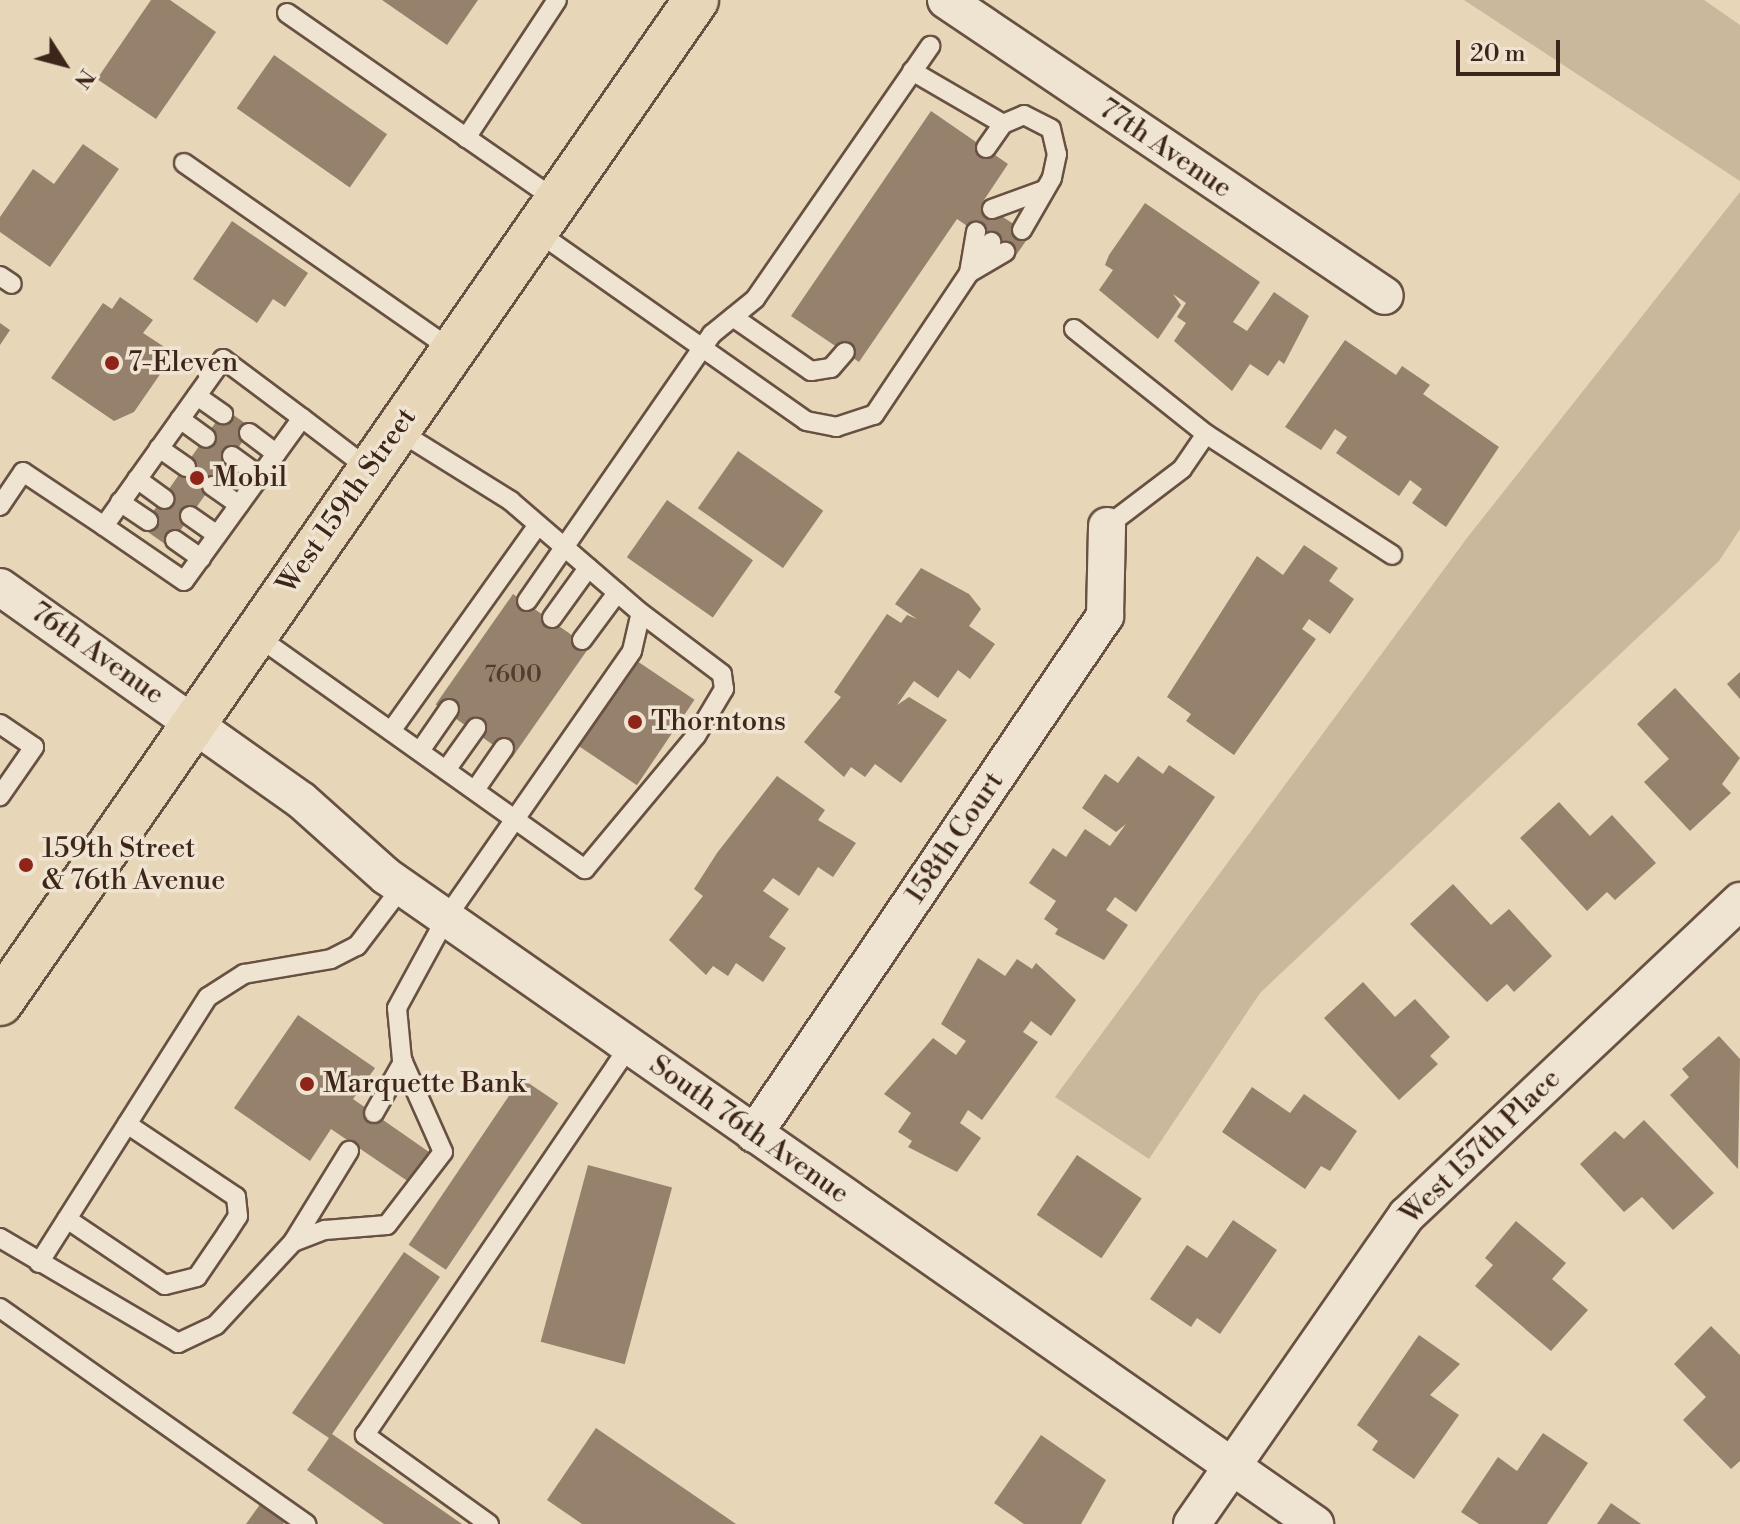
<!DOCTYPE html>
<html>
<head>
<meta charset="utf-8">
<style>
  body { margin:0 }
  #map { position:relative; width:1740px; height:1524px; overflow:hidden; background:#e7d6b8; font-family:"Libre Bodoni",serif }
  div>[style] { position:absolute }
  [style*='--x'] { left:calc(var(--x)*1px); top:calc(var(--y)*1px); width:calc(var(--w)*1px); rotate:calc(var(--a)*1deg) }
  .green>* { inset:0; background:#cab89d }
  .building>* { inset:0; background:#95816c; transform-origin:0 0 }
  .roads { filter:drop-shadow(2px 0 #685142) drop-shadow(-2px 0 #685142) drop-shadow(0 2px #685142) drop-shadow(0 -2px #685142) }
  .service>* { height:18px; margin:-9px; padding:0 9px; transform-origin:9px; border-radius:9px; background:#efe4d1 }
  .minor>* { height:36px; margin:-18px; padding:0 18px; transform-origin:18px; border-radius:18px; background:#efe4d1 }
  .primary>* { height:44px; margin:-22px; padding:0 22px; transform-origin:22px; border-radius:22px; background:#e7d6b8 }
  .dots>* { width:22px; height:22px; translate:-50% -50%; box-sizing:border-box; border:4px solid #efe4d1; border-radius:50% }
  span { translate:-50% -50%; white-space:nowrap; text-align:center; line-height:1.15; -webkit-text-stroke:7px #efe4d1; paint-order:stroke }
  .number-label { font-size:24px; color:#533c2e }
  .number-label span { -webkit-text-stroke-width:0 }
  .street-label { font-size:28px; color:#3d251a }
  .poi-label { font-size:28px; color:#3d251a }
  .left { translate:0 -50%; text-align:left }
  .north { position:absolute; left:24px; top:24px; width:80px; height:80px; -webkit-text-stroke:6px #efe4d1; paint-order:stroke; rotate:126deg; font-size:22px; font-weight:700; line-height:32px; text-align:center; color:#3d251a }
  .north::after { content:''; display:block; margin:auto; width:28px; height:36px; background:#3d251a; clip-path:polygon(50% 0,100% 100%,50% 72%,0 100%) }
  .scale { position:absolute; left:1456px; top:40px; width:104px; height:36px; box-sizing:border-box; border:4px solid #3d251a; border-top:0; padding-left:10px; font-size:24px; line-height:28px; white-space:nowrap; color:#3d251a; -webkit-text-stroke:6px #efe4d1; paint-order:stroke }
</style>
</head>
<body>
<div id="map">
  <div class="green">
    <div style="clip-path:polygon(1464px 0,1704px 0,1740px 25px,1740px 181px)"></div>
    <div style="clip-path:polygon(1740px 192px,1740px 529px,1719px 561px,1260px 993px,1149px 1159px,1055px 1097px,1467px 538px)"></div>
  </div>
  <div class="building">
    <div style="clip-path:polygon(151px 0,170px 0,216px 32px,156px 119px,97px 79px)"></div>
    <div style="clip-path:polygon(382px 0,478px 0,447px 45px)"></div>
    <div style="left:274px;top:55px;width:138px;height:65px;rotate:35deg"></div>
    <div style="clip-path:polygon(931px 111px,1008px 164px,982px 203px,1030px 235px,1014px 258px,957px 219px,859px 362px,791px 316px)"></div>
    <div style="clip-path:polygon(83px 144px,119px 169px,50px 267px,0 232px,0 217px,33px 169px,54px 184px)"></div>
    <div style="clip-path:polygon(1145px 203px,1260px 282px,1233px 322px,1247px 331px,1274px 292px,1309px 316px,1284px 364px,1279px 360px,1268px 376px,1250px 364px,1232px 391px,1174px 341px,1186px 323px,1177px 317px,1186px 303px,1173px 294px,1181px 305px,1158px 339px,1099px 290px,1113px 270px,1105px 265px,1109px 255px)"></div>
    <div style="clip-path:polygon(232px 221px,308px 273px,285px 307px,273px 299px,257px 323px,193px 279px)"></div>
    <div style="clip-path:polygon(120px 297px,153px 320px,143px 333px,166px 348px,163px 370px,134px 412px,114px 421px,51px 378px,103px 303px,112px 309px)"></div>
    <div style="clip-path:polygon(0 323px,10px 330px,0 345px)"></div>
    <div style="clip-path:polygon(1345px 340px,1396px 375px,1402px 366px,1430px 385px,1423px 394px,1499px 447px,1446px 527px,1412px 503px,1422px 489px,1410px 480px,1399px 496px,1336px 453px,1347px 437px,1335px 429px,1321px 450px,1285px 427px)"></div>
    <div style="left:225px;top:409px;width:33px;height:145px;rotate:35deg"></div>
    <div style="left:738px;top:451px;width:104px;height:70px;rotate:35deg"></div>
    <div style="left:667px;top:500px;width:105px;height:70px;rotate:35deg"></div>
    <div style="clip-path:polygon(1304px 545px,1338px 568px,1329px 581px,1354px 599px,1330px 634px,1309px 619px,1302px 629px,1316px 639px,1234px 755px,1186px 721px,1191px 714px,1167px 697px,1257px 556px,1283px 575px)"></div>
    <div style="clip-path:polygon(921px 568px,969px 594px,981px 609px,969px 626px,995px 644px,970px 679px,958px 670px,938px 698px,914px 681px,897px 705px,909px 697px,947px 720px,901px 783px,875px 764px,865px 777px,851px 767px,844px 777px,804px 742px,841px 697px,834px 692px,887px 614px,901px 623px,907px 615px,917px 619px,895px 604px)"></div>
    <div style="left:513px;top:594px;width:93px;height:135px;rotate:35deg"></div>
    <div style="left:634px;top:659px;width:73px;height:103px;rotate:34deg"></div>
    <div style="clip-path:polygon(1740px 672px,1740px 699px,1727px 684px)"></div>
    <div style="clip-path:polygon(1675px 688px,1740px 758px,1722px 784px,1731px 793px,1690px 831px,1644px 782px,1669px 759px,1637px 724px)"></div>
    <div style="clip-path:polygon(1138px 756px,1163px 774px,1169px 765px,1215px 797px,1136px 912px,1115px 897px,1106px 910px,1128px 925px,1104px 960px,1055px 934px,1058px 929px,1044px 919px,1056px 901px,1029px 883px,1053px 848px,1066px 857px,1085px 829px,1110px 846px,1126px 824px,1116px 832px,1082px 808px,1105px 774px,1118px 783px)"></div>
    <div style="clip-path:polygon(777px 776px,825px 810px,818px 820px,856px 843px,833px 877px,818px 867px,799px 896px,773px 878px,763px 891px,789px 909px,769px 937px,786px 948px,763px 982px,736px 963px,728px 976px,713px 966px,706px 975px,669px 940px,703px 896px,694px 889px,717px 853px)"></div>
    <div style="clip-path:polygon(1559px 802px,1590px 836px,1612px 815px,1656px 863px,1615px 900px,1607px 892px,1587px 911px,1520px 838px)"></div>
    <div style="clip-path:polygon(1453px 884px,1491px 925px,1509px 909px,1552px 956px,1514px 992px,1507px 984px,1487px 1002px,1410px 924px)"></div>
    <div style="clip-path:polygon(978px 958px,1005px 976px,1017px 959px,1032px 969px,1036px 963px,1076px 1000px,1051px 1036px,1031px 1021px,1023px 1032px,1038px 1042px,982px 1120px,968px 1110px,960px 1123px,981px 1138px,957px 1172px,908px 1147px,912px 1141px,898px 1132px,911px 1113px,884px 1094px,933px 1038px,956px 1055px,966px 1041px,941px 1024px)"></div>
    <div style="clip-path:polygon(1363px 982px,1395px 1017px,1415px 999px,1450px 1037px,1430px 1056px,1438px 1064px,1399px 1100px,1324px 1018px)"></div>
    <div style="clip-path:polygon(298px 1015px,375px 1068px,353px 1099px,429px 1152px,409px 1182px,331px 1129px,310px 1161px,234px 1108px)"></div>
    <div style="clip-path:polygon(1719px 1036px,1740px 1059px,1738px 1169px,1670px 1095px,1689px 1077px,1682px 1069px)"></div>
    <div style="left:521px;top:1078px;width:45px;height:201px;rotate:34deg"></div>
    <div style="clip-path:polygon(1252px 1087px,1290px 1113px,1304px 1094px,1357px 1131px,1330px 1171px,1321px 1166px,1305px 1189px,1222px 1132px)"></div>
    <div style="clip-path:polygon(1644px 1120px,1714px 1193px,1673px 1230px,1642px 1197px,1624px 1212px,1580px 1164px,1615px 1131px,1624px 1139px)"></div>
    <div style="left:1077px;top:1155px;width:78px;height:72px;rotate:34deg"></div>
    <div style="left:588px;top:1165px;width:87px;height:183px;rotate:15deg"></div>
    <div style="clip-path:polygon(1233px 1220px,1277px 1250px,1220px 1334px,1197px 1318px,1191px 1327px,1150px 1299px,1187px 1245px,1207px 1258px)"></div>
    <div style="clip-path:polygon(1516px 1221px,1566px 1263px,1552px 1279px,1588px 1310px,1551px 1351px,1475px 1286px,1493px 1265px,1485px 1258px)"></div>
    <div style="clip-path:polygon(404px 1252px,440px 1277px,332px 1434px,462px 1524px,384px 1524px,307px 1470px,329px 1438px,292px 1413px)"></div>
    <div style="clip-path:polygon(1711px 1326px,1740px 1355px,1740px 1461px,1731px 1469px,1683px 1420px,1706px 1397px,1674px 1364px)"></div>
    <div style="clip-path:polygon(1419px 1335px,1460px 1364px,1430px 1395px,1459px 1415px,1414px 1479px,1372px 1450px,1378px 1441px,1357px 1425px)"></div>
    <div style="clip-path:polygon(596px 1428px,736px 1524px,582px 1524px,547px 1500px)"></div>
    <div style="clip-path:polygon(1543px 1433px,1588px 1463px,1547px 1524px,1479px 1524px,1461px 1512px,1498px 1457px,1517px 1471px)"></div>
    <div style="clip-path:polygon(1041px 1435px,1106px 1480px,1081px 1524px,1024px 1524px,994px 1503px)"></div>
    <div style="clip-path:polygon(261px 1503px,286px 1520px,283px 1524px,246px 1524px)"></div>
    <div style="clip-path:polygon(1611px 1503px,1641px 1524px,1597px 1524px)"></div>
  </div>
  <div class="roads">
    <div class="service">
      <div style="--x:287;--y:13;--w:328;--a:34.8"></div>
      <div style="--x:912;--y:71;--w:105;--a:30.2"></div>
      <div style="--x:466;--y:138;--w:165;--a:-56.6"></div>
      <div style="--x:986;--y:148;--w:29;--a:-55"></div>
      <div style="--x:1003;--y:124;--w:23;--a:-23"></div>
      <div style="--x:1024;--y:115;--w:30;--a:27"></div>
      <div style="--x:1051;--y:129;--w:26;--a:77"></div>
      <div style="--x:1057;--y:154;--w:25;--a:102"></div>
      <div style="--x:1052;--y:178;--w:60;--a:120"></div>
      <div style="--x:184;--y:163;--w:327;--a:34.9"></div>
      <div style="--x:992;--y:209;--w:55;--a:-20.1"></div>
      <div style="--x:536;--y:231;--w:330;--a:35.1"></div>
      <div style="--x:806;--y:421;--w:31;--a:11"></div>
      <div style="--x:836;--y:427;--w:40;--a:-18"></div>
      <div style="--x:874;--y:415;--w:171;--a:-56.2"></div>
      <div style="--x:969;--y:273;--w:42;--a:-30.3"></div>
      <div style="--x:973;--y:268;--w:32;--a:-55"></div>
      <div style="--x:969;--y:273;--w:42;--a:-80.3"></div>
      <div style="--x:0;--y:276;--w:14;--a:34"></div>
      <div style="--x:733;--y:317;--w:95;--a:34.7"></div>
      <div style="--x:811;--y:371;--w:20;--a:-9"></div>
      <div style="--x:831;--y:368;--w:21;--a:-49"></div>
      <div style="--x:1074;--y:329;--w:169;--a:38.5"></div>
      <div style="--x:197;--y:396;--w:32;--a:35"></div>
      <div style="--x:302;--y:418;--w:201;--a:125.9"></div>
      <div style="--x:184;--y:581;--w:97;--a:-145.5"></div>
      <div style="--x:104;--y:526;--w:205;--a:-54.5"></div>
      <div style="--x:223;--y:359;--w:99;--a:36.8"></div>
      <div style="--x:302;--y:418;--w:84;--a:37.3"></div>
      <div style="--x:180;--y:419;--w:32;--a:36"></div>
      <div style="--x:249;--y:433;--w:34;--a:37"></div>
      <div style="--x:159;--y:448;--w:33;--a:35"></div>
      <div style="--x:232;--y:456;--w:34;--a:36"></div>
      <div style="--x:137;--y:479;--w:34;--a:36"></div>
      <div style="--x:212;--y:486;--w:33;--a:35"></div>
      <div style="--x:120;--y:502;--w:34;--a:34"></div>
      <div style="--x:0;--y:506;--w:41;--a:-55.9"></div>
      <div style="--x:23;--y:472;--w:97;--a:33.7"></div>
      <div style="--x:190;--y:516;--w:33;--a:35"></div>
      <div style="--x:1107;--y:526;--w:94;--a:-37.2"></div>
      <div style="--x:1182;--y:469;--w:42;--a:-55.6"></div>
      <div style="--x:1206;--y:434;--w:222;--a:33"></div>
      <div style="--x:175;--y:540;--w:32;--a:35"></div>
      <div style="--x:527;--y:601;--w:325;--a:-55.3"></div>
      <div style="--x:712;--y:334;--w:55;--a:-39.1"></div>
      <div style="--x:755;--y:299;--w:308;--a:-55.3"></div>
      <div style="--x:552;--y:618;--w:62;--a:-54.2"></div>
      <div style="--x:254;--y:634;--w:406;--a:35.4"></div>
      <div style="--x:585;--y:869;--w:173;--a:-50.2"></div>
      <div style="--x:696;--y:736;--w:55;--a:-59.2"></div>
      <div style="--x:724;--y:689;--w:15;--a:-98"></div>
      <div style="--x:722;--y:674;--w:101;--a:-143"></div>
      <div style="--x:582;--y:640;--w:59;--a:-53.3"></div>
      <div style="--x:0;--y:724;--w:41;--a:34.1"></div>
      <div style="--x:34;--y:747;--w:60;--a:124.8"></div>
      <div style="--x:391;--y:731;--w:253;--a:-54.5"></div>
      <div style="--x:420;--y:751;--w:51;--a:-55.4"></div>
      <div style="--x:446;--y:770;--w:52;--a:-54.5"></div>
      <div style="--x:475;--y:790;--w:51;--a:-55.4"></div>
      <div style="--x:374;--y:1113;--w:59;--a:-60.4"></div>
      <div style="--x:67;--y:1219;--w:118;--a:34"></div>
      <div style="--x:165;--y:1285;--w:33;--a:-14"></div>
      <div style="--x:197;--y:1277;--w:53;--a:-55.7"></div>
      <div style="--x:227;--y:1233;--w:20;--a:-57"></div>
      <div style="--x:238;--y:1216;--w:19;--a:-96"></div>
      <div style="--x:236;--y:1197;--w:131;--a:-146.2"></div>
      <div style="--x:0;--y:1238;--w:207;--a:30.5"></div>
      <div style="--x:178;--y:1343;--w:42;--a:-25.3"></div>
      <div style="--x:216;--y:1325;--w:113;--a:-47.1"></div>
      <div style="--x:293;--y:1242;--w:34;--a:-21"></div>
      <div style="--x:325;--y:1230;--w:62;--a:-4.6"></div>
      <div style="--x:387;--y:1225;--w:92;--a:-52.5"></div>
      <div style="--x:443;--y:1152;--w:101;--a:-114"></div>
      <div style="--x:402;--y:1060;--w:52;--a:-95.5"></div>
      <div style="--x:397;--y:1008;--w:102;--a:-61.4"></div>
      <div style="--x:446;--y:918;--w:325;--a:-55.1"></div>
      <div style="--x:632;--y:651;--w:39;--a:-77"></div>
      <div style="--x:641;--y:613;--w:172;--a:-139.3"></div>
      <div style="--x:511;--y:501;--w:134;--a:-148.1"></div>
      <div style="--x:293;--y:1242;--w:107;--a:-58.4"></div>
      <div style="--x:39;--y:1263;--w:315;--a:-57.6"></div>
      <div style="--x:208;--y:997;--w:43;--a:-32.6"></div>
      <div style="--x:244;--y:974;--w:88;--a:-9.8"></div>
      <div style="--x:331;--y:959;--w:29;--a:-27"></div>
      <div style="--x:357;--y:946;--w:74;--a:-52.7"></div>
      <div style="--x:0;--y:1308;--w:375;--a:35.2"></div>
      <div style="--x:489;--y:1524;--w:153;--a:-144.3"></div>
      <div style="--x:365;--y:1435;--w:469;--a:-55.8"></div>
    </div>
    <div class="minor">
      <div style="--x:946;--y:0;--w:529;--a:33.99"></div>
      <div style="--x:0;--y:587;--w:369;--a:35.3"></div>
      <div style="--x:301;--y:800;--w:114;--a:41.8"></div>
      <div style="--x:386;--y:876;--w:1133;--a:34.9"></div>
      <div style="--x:754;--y:1134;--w:626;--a:-55.88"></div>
      <div style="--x:1105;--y:616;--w:90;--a:-88.7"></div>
      <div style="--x:1192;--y:1524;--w:376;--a:-55.2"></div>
      <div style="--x:1407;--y:1215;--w:458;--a:-43.3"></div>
    </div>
    <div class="primary">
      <div style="--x:0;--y:1003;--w:1221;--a:-55.24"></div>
    </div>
  </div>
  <div class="dots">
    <div style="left:112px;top:363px;background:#8f2418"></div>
    <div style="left:197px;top:478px;background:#8f2418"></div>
    <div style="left:635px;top:722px;background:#8f2418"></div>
    <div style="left:26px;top:865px;background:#8f2418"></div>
    <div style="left:307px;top:1084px;background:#8f2418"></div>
  </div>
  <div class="number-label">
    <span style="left:513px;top:676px">7600</span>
  </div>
  <div class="street-label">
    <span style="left:1165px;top:149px;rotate:34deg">77th Avenue</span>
    <span style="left:347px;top:501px;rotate:-55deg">West 159th Street</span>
    <span style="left:97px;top:654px;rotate:35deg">76th Avenue</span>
    <span style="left:955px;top:838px;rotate:-56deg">158th Court</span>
    <span style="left:749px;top:1130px;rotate:35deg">South 76th Avenue</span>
    <span style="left:1481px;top:1147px;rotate:-44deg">West 157th Place</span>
  </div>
  <div class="poi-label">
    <span class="left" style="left:128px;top:363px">7-Eleven</span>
    <span class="left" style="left:213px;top:478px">Mobil</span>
    <span class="left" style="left:651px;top:722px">Thorntons</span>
    <span class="left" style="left:42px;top:865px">159th Street<br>&amp; 76th Avenue</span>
    <span class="left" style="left:323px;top:1084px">Marquette Bank</span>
  </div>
  <div class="north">N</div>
  <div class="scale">20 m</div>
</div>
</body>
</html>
